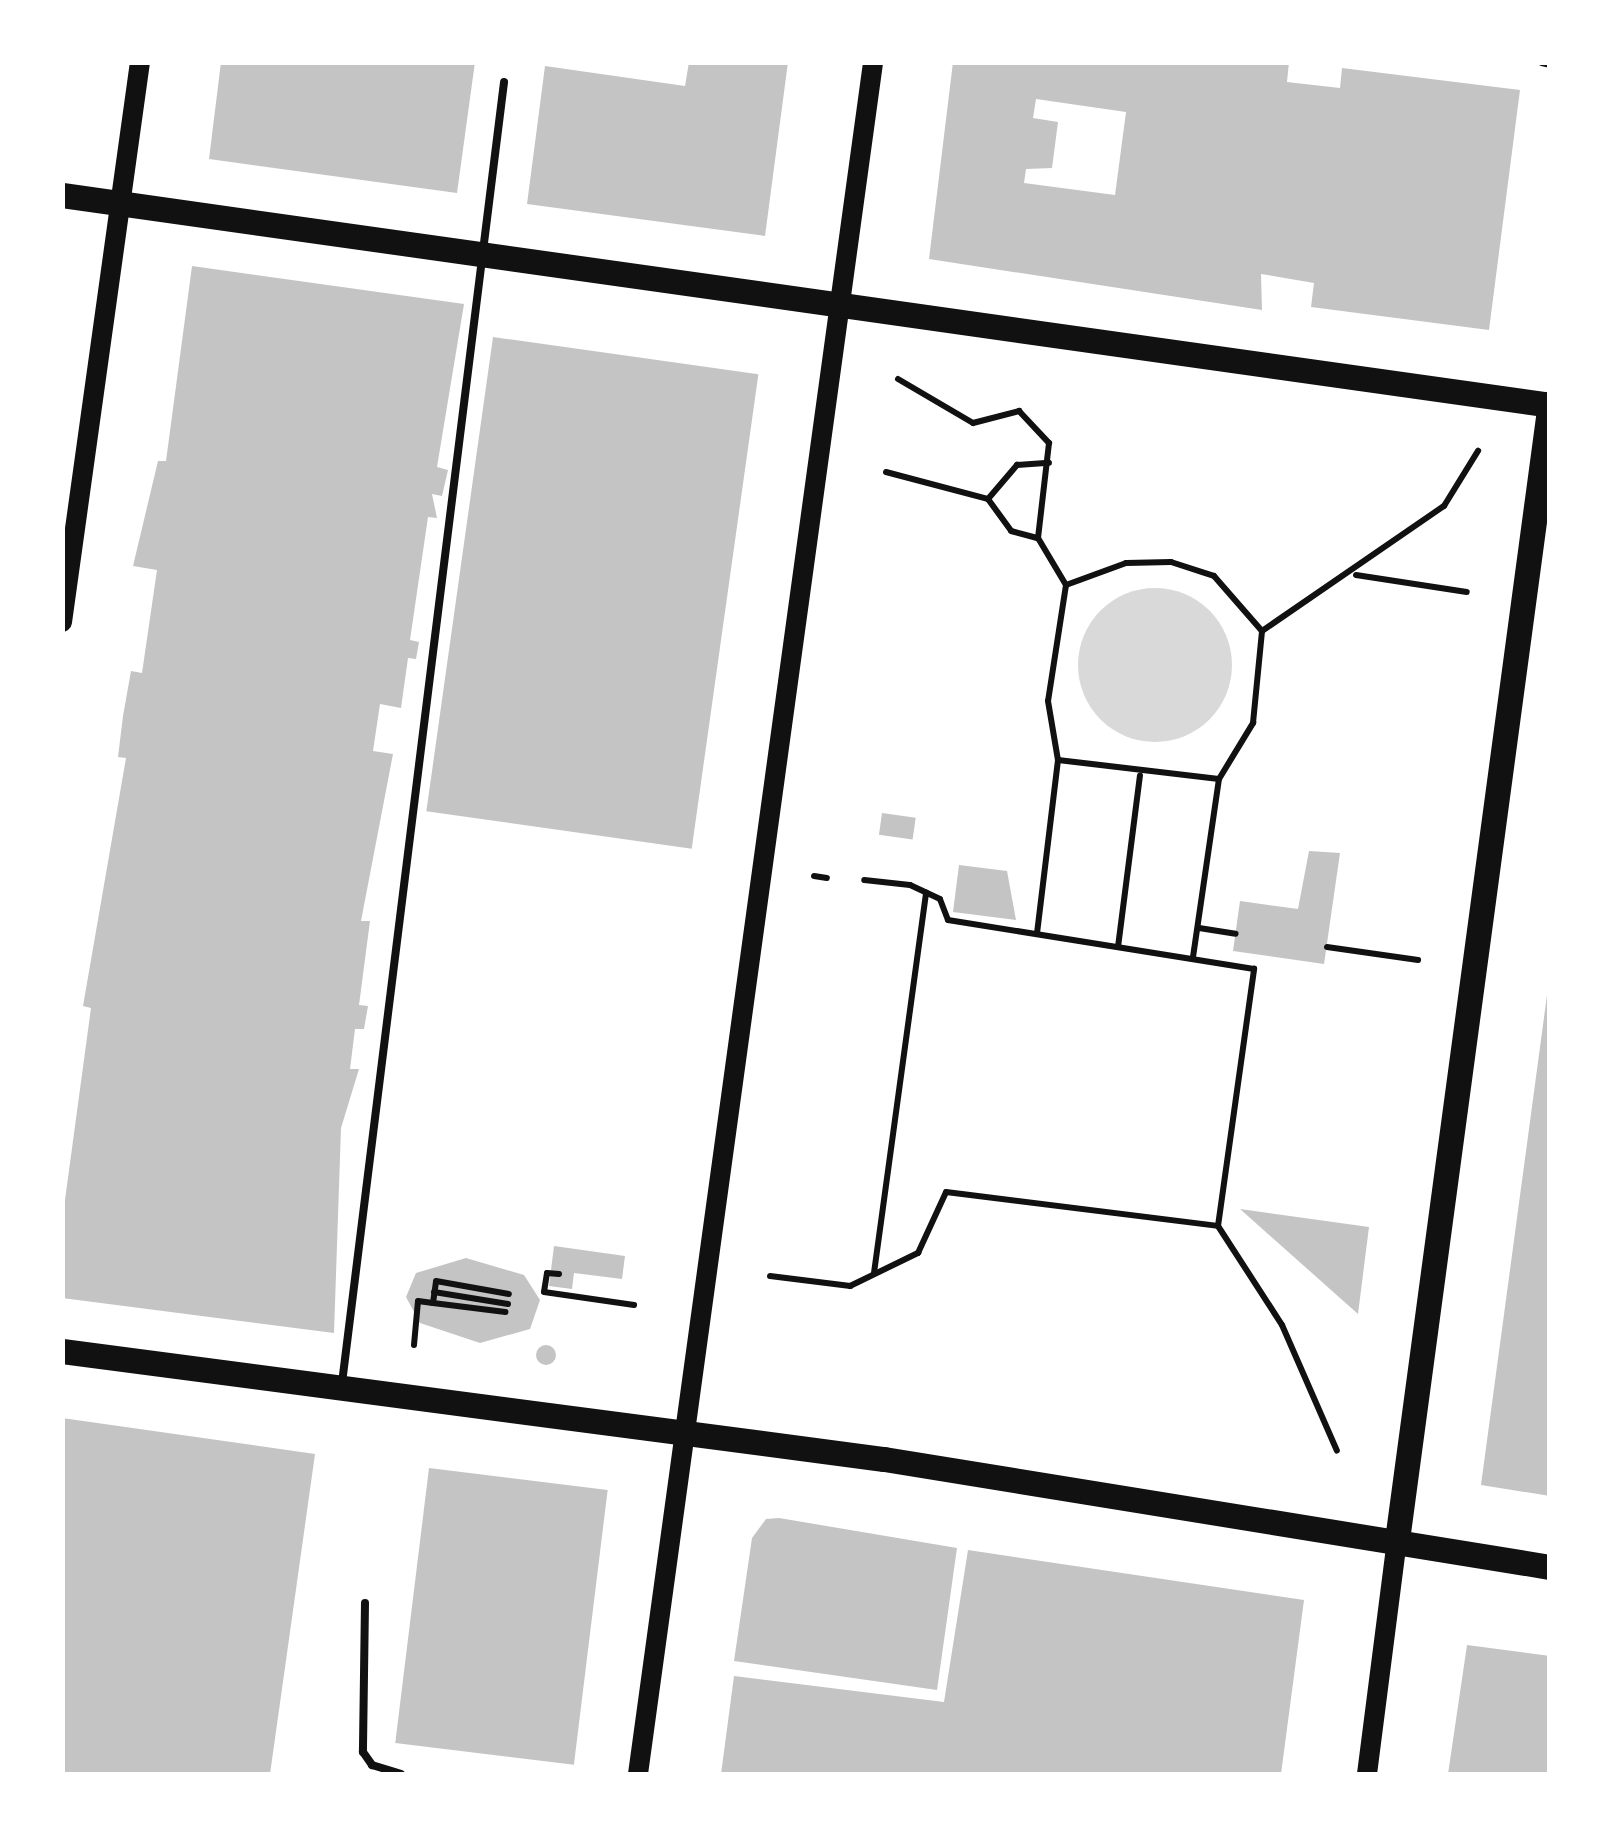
<!DOCTYPE html>
<html>
<head>
<meta charset="utf-8">
<style>
  body { margin:0 }
  #map { position:relative; width:1612px; height:1837px; overflow:hidden; background:#fff; font-family:"Fira Sans",sans-serif }
  div>[style] { position:absolute }
  [style*='--x'] { left:calc(var(--x)*1px); top:calc(var(--y)*1px); width:calc(var(--w)*1px); rotate:calc(var(--a)*1deg) }
  .water>* { inset:0; background:#d9d9d9 }
  .round { border-radius:50% }
  .building>* { inset:0; background:#c4c4c4; transform-origin:0 0 }
  .path>* { height:6px; margin:-3px; padding:0 3px; transform-origin:3px; border-radius:3px; background:#111 }
  .service>* { height:8px; margin:-4px; padding:0 4px; transform-origin:4px; border-radius:4px; background:#111 }
  .secondary>* { height:20px; margin:-10px; padding:0 10px; transform-origin:10px; border-radius:10px; background:#111 }
  .primary>* { height:25px; margin:-12.5px; padding:0 12.5px; transform-origin:12.5px; border-radius:12.5px; background:#111 }
  span { translate:-50% -50%; white-space:nowrap; text-align:center; line-height:1.15; -webkit-text-stroke:8px #fff; paint-order:stroke }
  .frame { position:absolute; inset:0; border:65px solid #fff; pointer-events:none }
</style>
</head>
<body>
<div id="map">
  <div class="water">
    <div class="round" style="left:1078px;top:588px;width:154px;height:154px"></div>
  </div>
  <div class="building">
    <div style="clip-path:polygon(221px 62px,475px 62px,457px 193px,209px 159px)"></div>
    <div style="clip-path:polygon(689px 62px,788px 62px,765px 236px,527px 204px,545px 66px,685px 86px)"></div>
    <div style="clip-path:polygon(evenodd,953px 62px,1289px 62px,1287px 82px,1340px 88px,1342px 68px,1520px 90px,1489px 330px,1311px 307px,1314px 283px,1261px 274px,1262px 310px,929px 259px,953px 62px,1036px 99px,1126px 112px,1115px 195px,1024px 183px,1026px 169px,1052px 168px,1058px 122px,1033px 118px,1036px 99px)"></div>
    <div style="clip-path:polygon(192px 266px,464px 304px,437px 467px,448px 470px,442px 496px,432px 494px,437px 518px,428px 517px,410px 640px,419px 642px,416px 659px,408px 658px,401px 708px,380px 704px,373px 751px,393px 754px,361px 921px,370px 921px,359px 1005px,368px 1006px,364px 1029px,355px 1029px,350px 1069px,359px 1069px,341px 1128px,334px 1333px,62px 1298px,62px 1222px,91px 1008px,83px 1006px,126px 758px,118px 757px,123px 716px,131px 671px,142px 673px,157px 570px,133px 566px,158px 461px,166px 461px)"></div>
    <div style="left:493px;top:337px;width:268px;height:479px;rotate:8deg"></div>
    <div style="left:882px;top:813px;width:34px;height:22px;rotate:8deg"></div>
    <div style="clip-path:polygon(1309px 851px,1340px 853px,1324px 964px,1233px 951px,1240px 901px,1298px 909px)"></div>
    <div style="clip-path:polygon(959px 865px,1007px 871px,1016px 920px,953px 912px)"></div>
    <div style="clip-path:polygon(1550px 973px,1550px 1496px,1481px 1485px)"></div>
    <div style="clip-path:polygon(1240px 1209px,1369px 1227px,1358px 1314px)"></div>
    <div style="clip-path:polygon(554px 1246px,625px 1256px,622px 1279px,574px 1273px,572px 1289px,549px 1286px)"></div>
    <div style="clip-path:polygon(466px 1258px,524px 1275px,540px 1300px,530px 1329px,480px 1343px,420px 1323px,406px 1297px,416px 1273px)"></div>
    <div class="round" style="left:536px;top:1345px;width:20px;height:20px"></div>
    <div style="clip-path:polygon(62px 1418px,315px 1454px,270px 1774px,62px 1774px)"></div>
    <div style="left:429px;top:1468px;width:180px;height:277px;rotate:7deg"></div>
    <div style="clip-path:polygon(779px 1518px,957px 1548px,937px 1690px,734px 1661px,752px 1538px,766px 1519px)"></div>
    <div style="clip-path:polygon(968px 1550px,1304px 1600px,1281px 1774px,721px 1774px,734px 1676px,944px 1702px)"></div>
    <div style="clip-path:polygon(1467px 1645px,1550px 1656px,1550px 1774px,1448px 1774px)"></div>
  </div>
  <div class="path">
    <div style="--x:898;--y:379;--w:87;--a:30.4"></div>
    <div style="--x:973;--y:423;--w:48;--a:-14.6"></div>
    <div style="--x:1019;--y:411;--w:44;--a:46.8"></div>
    <div style="--x:1049;--y:443;--w:96;--a:96.6"></div>
    <div style="--x:1038;--y:538;--w:55;--a:59.2"></div>
    <div style="--x:1066;--y:585;--w:117;--a:98.8"></div>
    <div style="--x:1048;--y:701;--w:60;--a:80.4"></div>
    <div style="--x:1058;--y:760;--w:175;--a:96.9"></div>
    <div style="--x:886;--y:472;--w:106;--a:14.8"></div>
    <div style="--x:988;--y:499;--w:39;--a:54"></div>
    <div style="--x:1011;--y:531;--w:28;--a:15"></div>
    <div style="--x:988;--y:499;--w:45;--a:-49.5"></div>
    <div style="--x:1017;--y:465;--w:32;--a:-4"></div>
    <div style="--x:1356;--y:575;--w:112;--a:8.7"></div>
    <div style="--x:1066;--y:585;--w:64;--a:-20.1"></div>
    <div style="--x:1126;--y:563;--w:45;--a:-1.3"></div>
    <div style="--x:1171;--y:562;--w:45;--a:18"></div>
    <div style="--x:1214;--y:576;--w:73;--a:48.9"></div>
    <div style="--x:1058;--y:760;--w:162;--a:6.7"></div>
    <div style="--x:814;--y:876;--w:13;--a:9"></div>
    <div style="--x:1199;--y:928;--w:37;--a:9"></div>
    <div style="--x:1118;--y:947;--w:173;--a:-82.7"></div>
    <div style="--x:1327;--y:947;--w:92;--a:8.1"></div>
    <div style="--x:1193;--y:957;--w:180;--a:-81.7"></div>
    <div style="--x:1219;--y:779;--w:66;--a:-58.7"></div>
    <div style="--x:1253;--y:723;--w:92;--a:-84.4"></div>
    <div style="--x:1262;--y:631;--w:221;--a:-34.5"></div>
    <div style="--x:1444;--y:506;--w:65;--a:-58.3"></div>
    <div style="--x:1218;--y:1226;--w:118;--a:57.1"></div>
    <div style="--x:1282;--y:1325;--w:137;--a:66.4"></div>
    <div style="--x:874;--y:1273;--w:384;--a:-82.2"></div>
    <div style="--x:559;--y:1274;--w:12;--a:-175"></div>
    <div style="--x:547;--y:1273;--w:19;--a:99"></div>
    <div style="--x:544;--y:1292;--w:91;--a:8.2"></div>
    <div style="--x:770;--y:1276;--w:81;--a:7.1"></div>
    <div style="--x:850;--y:1286;--w:76;--a:-25.9"></div>
    <div style="--x:918;--y:1253;--w:67;--a:-65.3"></div>
    <div style="--x:946;--y:1192;--w:274;--a:7.1"></div>
    <div style="--x:1218;--y:1226;--w:260;--a:-82"></div>
    <div style="--x:1254;--y:969;--w:310;--a:-170.9"></div>
    <div style="--x:948;--y:920;--w:22;--a:-111"></div>
    <div style="--x:940;--y:899;--w:33;--a:-155"></div>
    <div style="--x:910;--y:885;--w:46;--a:-173.8"></div>
    <div style="--x:434;--y:1292;--w:75;--a:9.2"></div>
    <div style="--x:433;--y:1303;--w:73;--a:7.1"></div>
    <div style="--x:414;--y:1345;--w:44;--a:-84.8"></div>
    <div style="--x:418;--y:1301;--w:15;--a:8"></div>
    <div style="--x:433;--y:1303;--w:22;--a:-82"></div>
    <div style="--x:436;--y:1281;--w:74;--a:10.1"></div>
  </div>
  <div class="service">
    <div style="--x:1542;--y:62;--w:8;--a:14"></div>
    <div style="--x:342;--y:1383;--w:1311;--a:-82.9"></div>
    <div style="--x:365;--y:1603;--w:149;--a:90.8"></div>
    <div style="--x:363;--y:1752;--w:16;--a:55"></div>
    <div style="--x:372;--y:1765;--w:30;--a:17"></div>
  </div>
  <div class="secondary">
    <div style="--x:62;--y:622;--w:565;--a:-82.07"></div>
    <div style="--x:638;--y:1774;--w:1728;--a:-82.18"></div>
    <div style="--x:1367;--y:1774;--w:236;--a:-82.7"></div>
  </div>
  <div class="primary">
    <div style="--x:62;--y:195;--w:1503;--a:8.03"></div>
    <div style="--x:62;--y:1351;--w:829;--a:7.49"></div>
    <div style="--x:884;--y:1459;--w:675;--a:9.21"></div>
    <div style="--x:1397;--y:1540;--w:1147;--a:-82.34"></div>
  </div>
  <div class="frame"></div>
</div>
</body>
</html>
